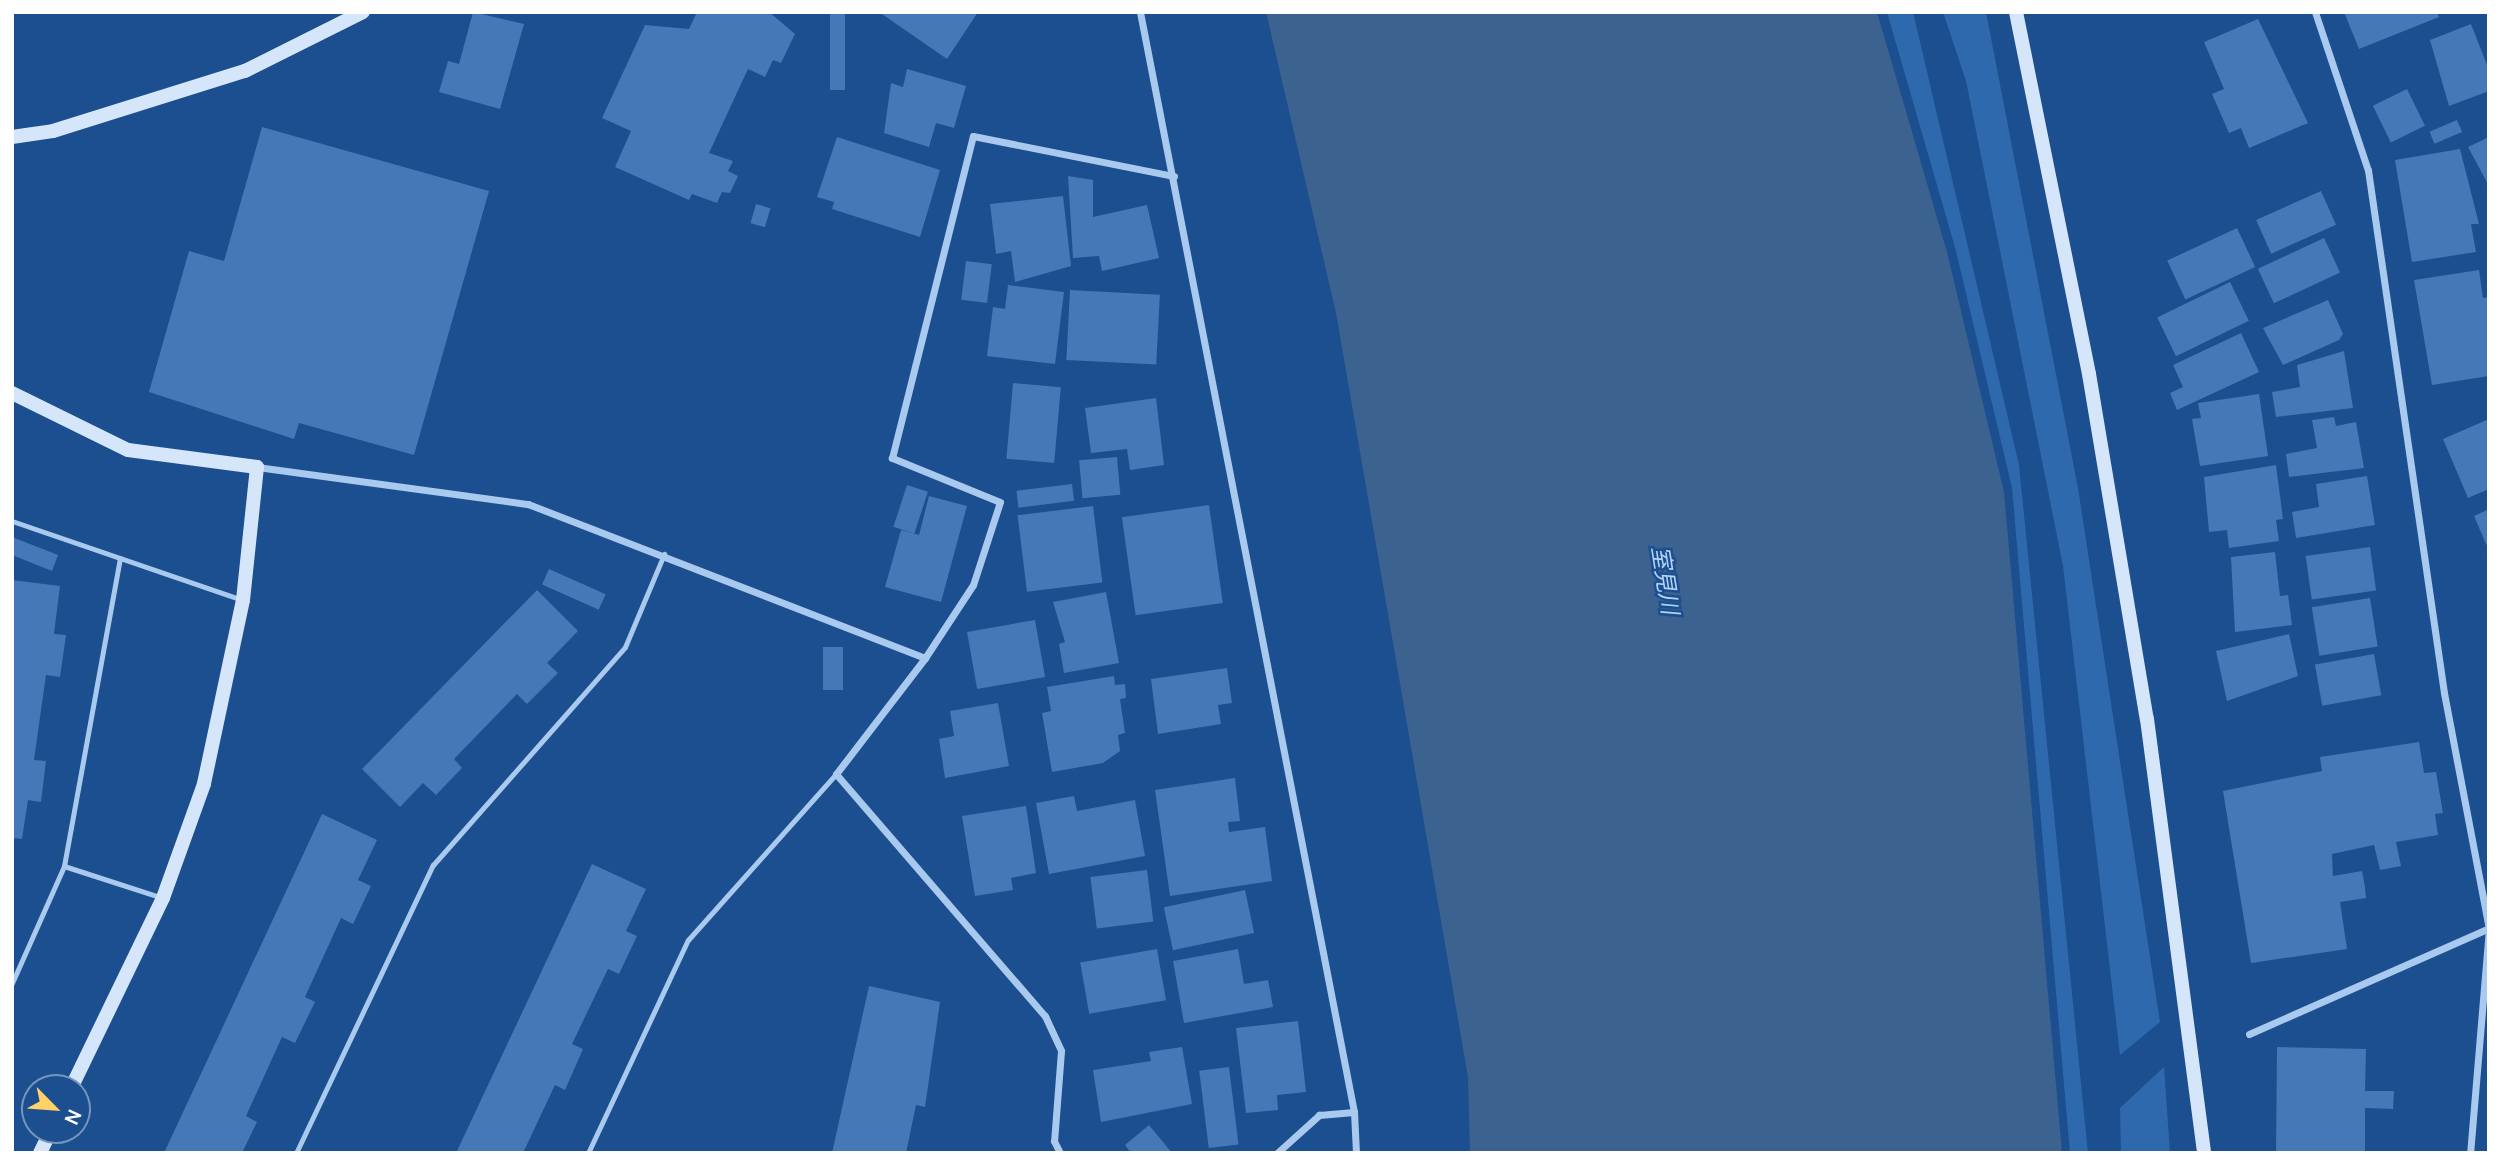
<!DOCTYPE html>
<html>
<head>
<meta charset="utf-8">
<style>
  body { margin:0 }
  #map { position:relative; width:2501px; height:1165px; overflow:hidden; background:#1b4f8f; font-family:Manrope,"Noto Sans JP",sans-serif }
  div>[style] { position:absolute }
  [style*='--x'] { left:calc(var(--x)*1px); top:calc(var(--y)*1px); width:calc(var(--w)*1px); rotate:calc(var(--a)*1deg) }
  .green>* { inset:0; background:#2e69ad }
  .water>* { inset:0; background:#3c6290 }
  .building>* { inset:0; background:#4478b7; transform-origin:0 0 }
  .lane>* { height:5px; margin:-2.5px; padding:0 2.5px; transform-origin:2.5px; border-radius:2.5px; background:#a9c9ee }
  .street>* { height:7px; margin:-3.5px; padding:0 3.5px; transform-origin:3.5px; border-radius:3.5px; background:#a9c9ee }
  .secondary>* { height:14px; margin:-7px; padding:0 7px; transform-origin:7px; border-radius:7px; background:#d6e6fa }
  span { translate:-50% -50%; white-space:nowrap; text-align:center; line-height:1.15; -webkit-text-stroke:5px #1b4f8f; paint-order:stroke }
  .water-label { font-size:23px; color:#b5d3f5; font-style:italic }
  .frame { position:absolute; inset:0; border:14px solid #fff; pointer-events:none }
  .north { position:absolute; left:21px; top:1074px; width:70px; height:70px; box-sizing:border-box; background:#1b4f8f; border:2px solid #7695bc; border-radius:50%; rotate:115deg; font-size:19px; font-weight:700; line-height:28px; text-align:center; color:#fff }
  .north::after { content:''; display:block; margin:auto; width:24px; height:32px; background:#ffd166; clip-path:polygon(50% 0,100% 100%,50% 72%,0 100%) }
</style>
</head>
<body>
<div id="map">
  <div class="green">
    <div style="clip-path:polygon(1887px 12px,1913px 12px,2019px 465px,2088px 1153px,2070px 1153px,2012px 488px,1956px 251px)"></div>
    <div style="clip-path:polygon(1943px 12px,1986px 12px,2078px 488px,2160px 1022px,2120px 1055px,2063px 566px,1966px 81px)"></div>
    <div style="clip-path:polygon(2164px 1067px,2170px 1153px,2121px 1153px,2120px 1108px)"></div>
  </div>
  <div class="water">
    <div style="clip-path:polygon(1266px 12px,1877px 12px,1947px 252px,2004px 492px,2062px 1153px,1470px 1153px,1468px 1077px,1336px 313px)"></div>
  </div>
  <div class="building">
    <div style="clip-path:polygon(473px 12px,524px 24px,500px 109px,439px 92px,448px 61px,459px 64px)"></div>
    <div style="clip-path:polygon(697px 12px,769px 12px,795px 34px,781px 63px,773px 60px,765px 77px,748px 69px,709px 153px,733px 161px,728px 171px,738px 176px,730px 193px,722px 192px,717px 203px,692px 194px,689px 200px,615px 167px,631px 131px,602px 118px,645px 25px,689px 29px)"></div>
    <div style="left:830px;top:12px;width:15px;height:78px"></div>
    <div style="clip-path:polygon(879px 12px,978px 12px,947px 59px)"></div>
    <div style="clip-path:polygon(2344px 12px,2437px 12px,2439px 17px,2359px 49px)"></div>
    <div style="clip-path:polygon(2258px 19px,2308px 123px,2249px 148px,2241px 128px,2229px 133px,2212px 94px,2224px 89px,2204px 42px)"></div>
    <div style="clip-path:polygon(2471px 24px,2489px 70px,2489px 91px,2449px 106px,2430px 40px)"></div>
    <div style="clip-path:polygon(907px 69px,966px 86px,954px 128px,936px 123px,929px 147px,884px 133px,891px 83px,903px 87px)"></div>
    <div style="left:2407px;top:89px;width:41px;height:38px;rotate:64deg"></div>
    <div style="left:2457px;top:120px;width:13px;height:30px;rotate:67deg"></div>
    <div style="clip-path:polygon(262px 127px,489px 191px,414px 455px,299px 423px,294px 439px,149px 392px,189px 251px,224px 261px)"></div>
    <div style="clip-path:polygon(837px 137px,940px 170px,920px 237px,832px 209px,834px 202px,817px 197px)"></div>
    <div style="clip-path:polygon(2489px 137px,2489px 186px,2468px 147px)"></div>
    <div style="clip-path:polygon(2460px 149px,2479px 224px,2471px 224px,2476px 252px,2412px 262px,2395px 160px)"></div>
    <div style="clip-path:polygon(1068px 176px,1093px 180px,1093px 217px,1147px 205px,1159px 258px,1102px 271px,1099px 256px,1073px 258px)"></div>
    <div style="left:2321px;top:191px;width:37px;height:71px;rotate:66deg"></div>
    <div style="clip-path:polygon(1063px 196px,1071px 266px,1015px 282px,1011px 251px,996px 254px,990px 204px)"></div>
    <div style="left:756px;top:204px;width:15px;height:20px;rotate:16deg"></div>
    <div style="left:2237px;top:228px;width:43px;height:77px;rotate:65deg"></div>
    <div style="left:2324px;top:238px;width:38px;height:73px;rotate:65deg"></div>
    <div style="left:966px;top:261px;width:26px;height:39px;rotate:7deg"></div>
    <div style="clip-path:polygon(2479px 270px,2483px 298px,2489px 297px,2489px 376px,2432px 385px,2414px 280px)"></div>
    <div style="left:2230px;top:282px;width:43px;height:81px;rotate:64deg"></div>
    <div style="clip-path:polygon(1008px 285px,1064px 292px,1055px 364px,987px 356px,993px 307px,1005px 309px)"></div>
    <div style="left:1070px;top:290px;width:90px;height:70px;rotate:3deg"></div>
    <div style="clip-path:polygon(2328px 300px,2343px 334px,2339px 340px,2283px 365px,2263px 328px)"></div>
    <div style="clip-path:polygon(2241px 333px,2259px 372px,2177px 410px,2170px 393px,2183px 387px,2173px 365px)"></div>
    <div style="clip-path:polygon(2344px 351px,2353px 408px,2276px 417px,2272px 392px,2300px 387px,2297px 365px)"></div>
    <div style="left:1013px;top:383px;width:48px;height:76px;rotate:5deg"></div>
    <div style="clip-path:polygon(2259px 394px,2268px 456px,2200px 466px,2192px 419px,2201px 418px,2198px 403px)"></div>
    <div style="clip-path:polygon(1156px 398px,1164px 465px,1130px 470px,1127px 449px,1091px 453px,1085px 408px)"></div>
    <div style="clip-path:polygon(2334px 417px,2336px 426px,2356px 422px,2364px 468px,2289px 477px,2286px 454px,2317px 448px,2312px 420px)"></div>
    <div style="clip-path:polygon(2489px 419px,2489px 489px,2468px 498px,2443px 439px)"></div>
    <div style="left:1117px;top:457px;width:38px;height:38px;rotate:85deg"></div>
    <div style="clip-path:polygon(2276px 465px,2283px 519px,2276px 520px,2279px 541px,2229px 548px,2227px 530px,2209px 532px,2204px 477px)"></div>
    <div style="clip-path:polygon(2367px 476px,2375px 525px,2296px 538px,2292px 512px,2319px 507px,2316px 484px)"></div>
    <div style="left:1072px;top:484px;width:17px;height:56px;rotate:83deg"></div>
    <div style="left:907px;top:485px;width:22px;height:44px;rotate:18deg"></div>
    <div style="clip-path:polygon(929px 496px,967px 506px,941px 602px,885px 587px,901px 530px,919px 535px)"></div>
    <div style="left:1209px;top:505px;width:99px;height:88px;rotate:82deg"></div>
    <div style="left:1093px;top:506px;width:77px;height:76px;rotate:83deg"></div>
    <div style="clip-path:polygon(2489px 509px,2489px 551px,2474px 516px)"></div>
    <div style="clip-path:polygon(12px 537px,58px 555px,52px 571px,12px 555px)"></div>
    <div style="left:2370px;top:547px;width:44px;height:65px;rotate:82deg"></div>
    <div style="clip-path:polygon(2275px 552px,2280px 596px,2288px 595px,2292px 625px,2235px 632px,2231px 557px)"></div>
    <div style="left:549px;top:569px;width:62px;height:17px;rotate:24deg"></div>
    <div style="clip-path:polygon(12px 580px,60px 586px,54px 634px,66px 635px,60px 677px,46px 675px,34px 760px,46px 761px,41px 802px,28px 800px,22px 839px,12px 838px)"></div>
    <div style="clip-path:polygon(537px 590px,578px 631px,547px 663px,558px 673px,527px 704px,517px 694px,454px 759px,462px 768px,436px 795px,423px 783px,400px 807px,362px 769px)"></div>
    <div style="clip-path:polygon(1106px 592px,1119px 663px,1064px 673px,1059px 644px,1065px 642px,1053px 602px)"></div>
    <div style="left:2370px;top:598px;width:49px;height:59px;rotate:81deg"></div>
    <div style="left:1035px;top:620px;width:58px;height:69px;rotate:80deg"></div>
    <div style="clip-path:polygon(2289px 634px,2298px 676px,2227px 701px,2216px 651px)"></div>
    <div style="left:823px;top:647px;width:20px;height:43px"></div>
    <div style="left:2374px;top:654px;width:42px;height:60px;rotate:80deg"></div>
    <div style="clip-path:polygon(1227px 668px,1232px 703px,1218px 705px,1221px 724px,1158px 734px,1151px 679px)"></div>
    <div style="clip-path:polygon(1114px 676px,1115px 685px,1125px 684px,1126px 698px,1120px 699px,1125px 733px,1118px 735px,1120px 751px,1103px 763px,1052px 772px,1042px 713px,1051px 711px,1047px 687px)"></div>
    <div style="clip-path:polygon(998px 703px,1009px 766px,945px 778px,939px 739px,954px 736px,950px 711px)"></div>
    <div style="clip-path:polygon(2419px 742px,2424px 773px,2436px 772px,2443px 813px,2435px 814px,2438px 835px,2396px 842px,2401px 866px,2380px 870px,2374px 845px,2332px 854px,2333px 876px,2362px 871px,2365px 887px,2366px 898px,2340px 902px,2347px 949px,2251px 963px,2223px 791px,2322px 771px,2320px 757px)"></div>
    <div style="clip-path:polygon(1235px 778px,1240px 821px,1228px 822px,1229px 832px,1265px 827px,1272px 881px,1170px 896px,1155px 790px)"></div>
    <div style="clip-path:polygon(1074px 796px,1077px 811px,1135px 800px,1145px 856px,1049px 874px,1036px 803px)"></div>
    <div style="clip-path:polygon(1026px 806px,1036px 873px,1011px 878px,1013px 890px,975px 896px,962px 816px)"></div>
    <div style="clip-path:polygon(322px 814px,377px 840px,358px 880px,371px 886px,353px 924px,341px 918px,305px 997px,315px 1002px,295px 1043px,282px 1037px,246px 1116px,257px 1122px,242px 1153px,164px 1153px)"></div>
    <div style="clip-path:polygon(592px 864px,646px 889px,626px 931px,637px 936px,619px 974px,608px 969px,572px 1044px,583px 1049px,565px 1090px,555px 1085px,523px 1153px,456px 1153px)"></div>
    <div style="left:1147px;top:870px;width:52px;height:57px;rotate:83deg"></div>
    <div style="left:1245px;top:890px;width:44px;height:83px;rotate:78deg"></div>
    <div style="left:1157px;top:949px;width:52px;height:78px;rotate:80deg"></div>
    <div style="clip-path:polygon(1238px 949px,1244px 984px,1268px 980px,1273px 1007px,1184px 1023px,1173px 961px)"></div>
    <div style="clip-path:polygon(869px 986px,940px 1002px,925px 1107px,916px 1105px,906px 1153px,832px 1153px)"></div>
    <div style="clip-path:polygon(1298px 1021px,1306px 1092px,1277px 1095px,1278px 1110px,1246px 1113px,1236px 1028px)"></div>
    <div style="clip-path:polygon(1182px 1047px,1192px 1104px,1101px 1122px,1093px 1070px,1151px 1061px,1149px 1052px)"></div>
    <div style="clip-path:polygon(2277px 1047px,2366px 1049px,2365px 1091px,2394px 1091px,2393px 1109px,2365px 1108px,2365px 1153px,2276px 1153px)"></div>
    <div style="left:1229px;top:1067px;width:78px;height:30px;rotate:83deg"></div>
    <div style="clip-path:polygon(1149px 1125px,1172px 1153px,1131px 1153px,1125px 1145px)"></div>
  </div>
  <div class="lane">
    <div style="--x:12;--y:521;--w:244;--a:18.9"></div>
    <div style="--x:64;--y:866;--w:101;--a:17.9"></div>
    <div style="--x:12;--y:983;--w:128;--a:-66"></div>
    <div style="--x:64;--y:866;--w:313;--a:-79.7"></div>
    <div style="--x:296;--y:1153;--w:319;--a:-64.6"></div>
    <div style="--x:433;--y:865;--w:290;--a:-48.6"></div>
    <div style="--x:625;--y:647;--w:101;--a:-67.2"></div>
    <div style="--x:588;--y:1153;--w:235;--a:-64.9"></div>
    <div style="--x:688;--y:940;--w:222;--a:-48.3"></div>
  </div>
  <div class="street">
    <div style="--x:1140;--y:12;--w:1121;--a:78.99"></div>
    <div style="--x:1354;--y:1112;--w:41;--a:87.2"></div>
    <div style="--x:2315;--y:12;--w:167;--a:71.5"></div>
    <div style="--x:2368;--y:170;--w:528;--a:81.73"></div>
    <div style="--x:2444;--y:693;--w:239;--a:79.2"></div>
    <div style="--x:257;--y:467;--w:274;--a:7.8"></div>
    <div style="--x:528;--y:504;--w:426;--a:21.2"></div>
    <div style="--x:925;--y:658;--w:146;--a:127.5"></div>
    <div style="--x:836;--y:774;--w:320;--a:49.2"></div>
    <div style="--x:1045;--y:1016;--w:38;--a:65"></div>
    <div style="--x:1061;--y:1051;--w:90;--a:94.4"></div>
    <div style="--x:1054;--y:1141;--w:13;--a:63"></div>
    <div style="--x:925;--y:658;--w:87;--a:-56.7"></div>
    <div style="--x:973;--y:585;--w:87;--a:-72"></div>
    <div style="--x:1000;--y:502;--w:117;--a:-157.8"></div>
    <div style="--x:892;--y:458;--w:332;--a:-75.9"></div>
    <div style="--x:973;--y:136;--w:205;--a:11.3"></div>
    <div style="--x:2249;--y:1034;--w:262;--a:-23.8"></div>
    <div style="--x:2489;--y:928;--w:226;--a:94.8"></div>
    <div style="--x:1277;--y:1153;--w:57;--a:-42.1"></div>
    <div style="--x:1319;--y:1115;--w:35;--a:-5"></div>
  </div>
  <div class="secondary">
    <div style="--x:2016;--y:12;--w:369;--a:78.6"></div>
    <div style="--x:2089;--y:374;--w:350;--a:80.5"></div>
    <div style="--x:2147;--y:719;--w:438;--a:82.5"></div>
    <div style="--x:12;--y:137;--w:41;--a:-8.3"></div>
    <div style="--x:53;--y:131;--w:201;--a:-17.4"></div>
    <div style="--x:245;--y:71;--w:132;--a:-26.6"></div>
    <div style="--x:12;--y:393;--w:129;--a:26.2"></div>
    <div style="--x:128;--y:450;--w:130;--a:7.5"></div>
    <div style="--x:257;--y:467;--w:134;--a:96"></div>
    <div style="--x:243;--y:600;--w:188;--a:102"></div>
    <div style="--x:204;--y:784;--w:121;--a:109.8"></div>
    <div style="--x:163;--y:898;--w:211;--a:115.8"></div>
    <div style="--x:40;--y:1153;--w:25;--a:-64"></div>
  </div>
  <div class="water-label">
    <span style="left:1666px;top:580px;rotate:81deg">室見川</span>
  </div>
  <div class="frame"></div>
  <div class="north">N</div>
</div>
</body>
</html>
